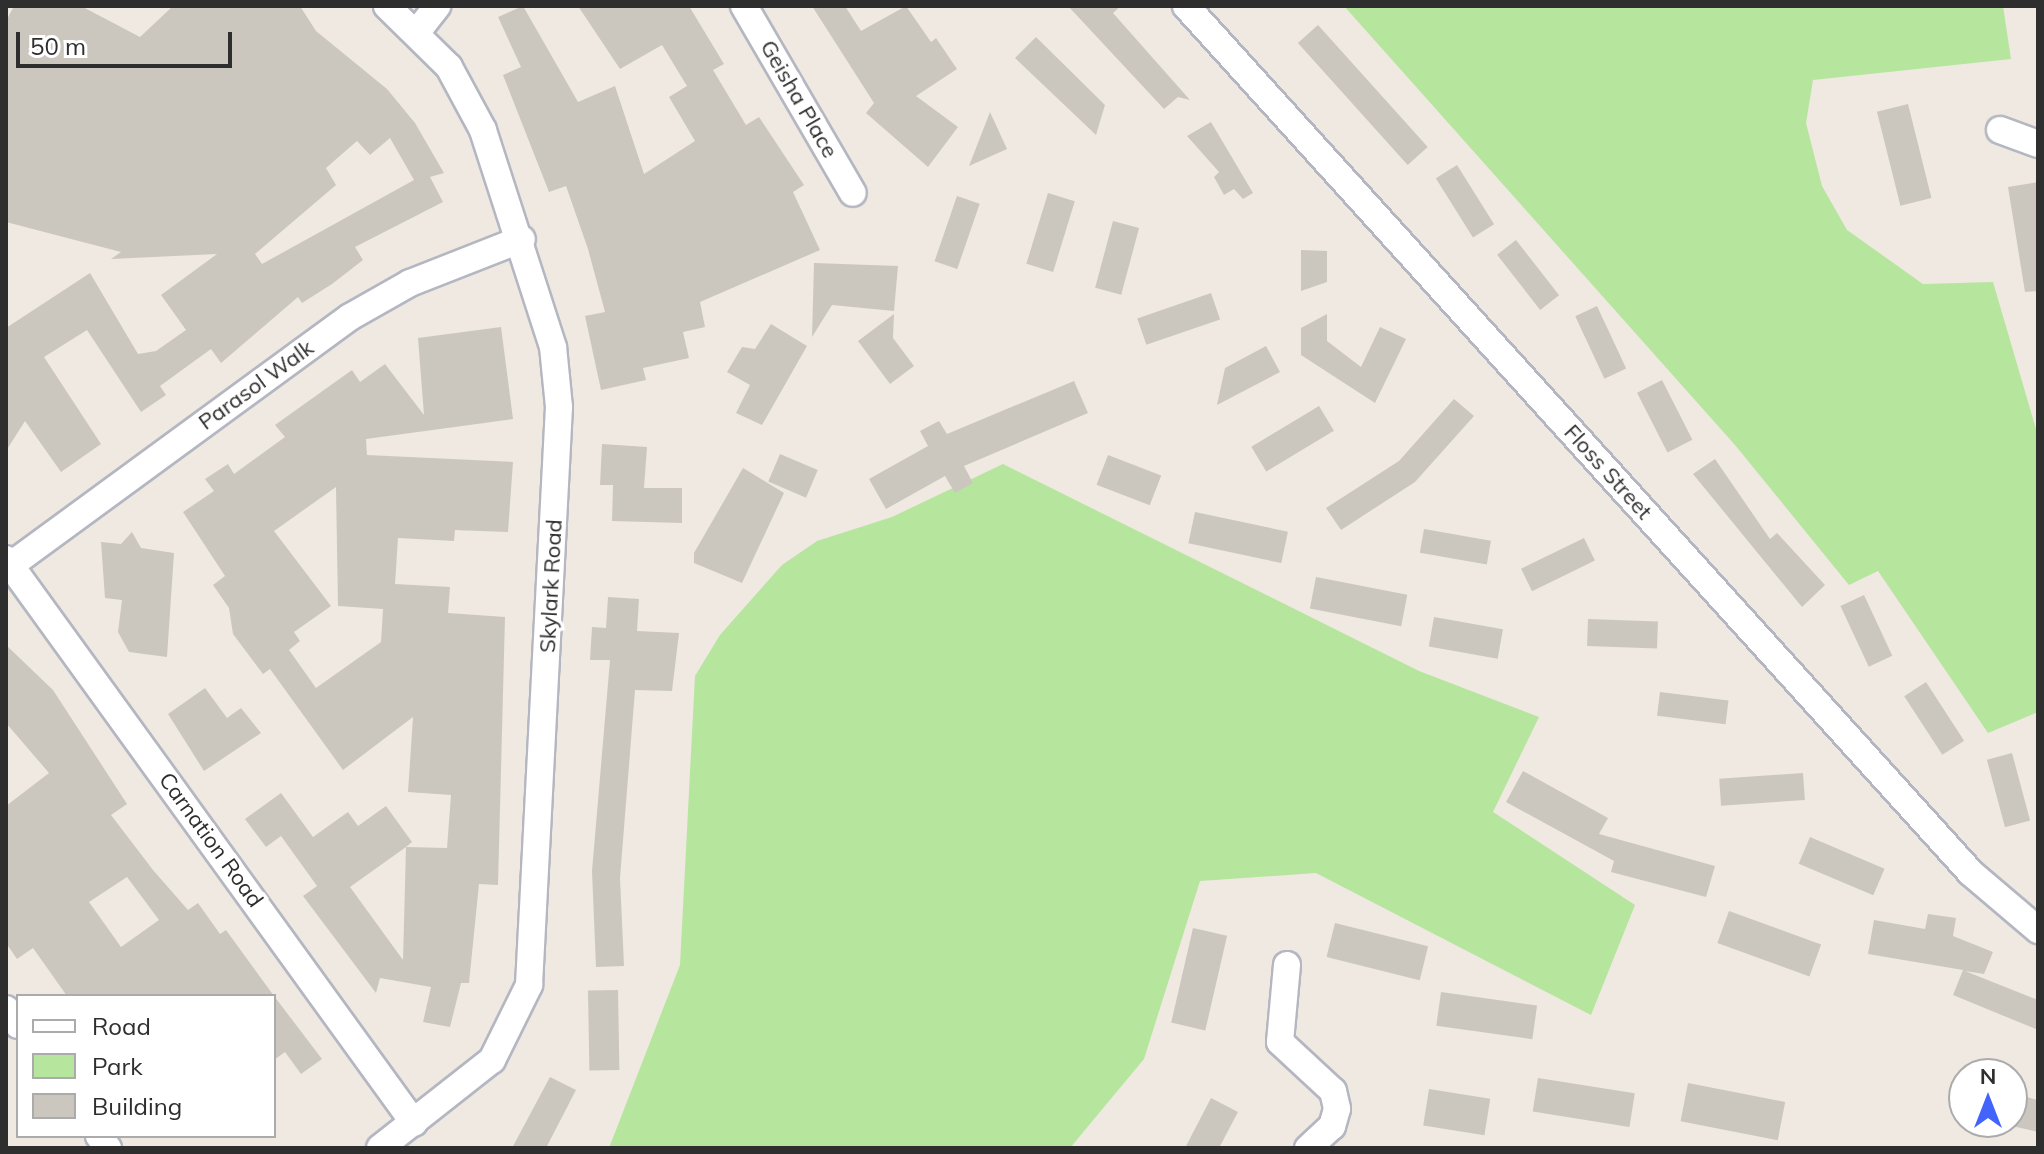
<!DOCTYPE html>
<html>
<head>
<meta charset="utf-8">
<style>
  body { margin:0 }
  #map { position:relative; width:2044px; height:1154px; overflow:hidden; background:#efe9e1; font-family:Mulish,sans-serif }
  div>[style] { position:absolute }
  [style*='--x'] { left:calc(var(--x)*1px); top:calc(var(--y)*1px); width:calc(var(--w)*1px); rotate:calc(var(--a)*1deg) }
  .green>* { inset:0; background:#b6e59e }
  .building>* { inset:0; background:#cbc7bf; transform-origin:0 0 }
  .roads { filter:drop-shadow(2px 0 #b4b7c1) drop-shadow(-2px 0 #b4b7c1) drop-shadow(0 2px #b4b7c1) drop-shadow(0 -2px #b4b7c1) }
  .street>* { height:26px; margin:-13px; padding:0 13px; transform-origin:13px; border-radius:13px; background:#fff }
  span { translate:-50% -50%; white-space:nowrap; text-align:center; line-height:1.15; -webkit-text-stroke:7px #fff; paint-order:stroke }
  .street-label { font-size:22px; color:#2e2e2e }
  .frame { position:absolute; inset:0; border:8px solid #2e2e2e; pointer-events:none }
  .legend { position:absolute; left:16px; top:994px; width:260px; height:144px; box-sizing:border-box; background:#fff; border:2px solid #ababab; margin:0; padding:10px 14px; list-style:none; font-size:24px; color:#2e2e2e }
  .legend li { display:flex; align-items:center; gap:16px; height:40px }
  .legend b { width:40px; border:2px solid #ababab }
  .north { position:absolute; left:1948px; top:1058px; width:80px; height:80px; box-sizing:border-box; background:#fff; border:2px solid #ababab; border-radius:50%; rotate:0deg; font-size:22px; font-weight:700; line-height:32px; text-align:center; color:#2e2e2e }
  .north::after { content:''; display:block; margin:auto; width:28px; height:36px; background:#4264fb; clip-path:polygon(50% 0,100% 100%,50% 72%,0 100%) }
  .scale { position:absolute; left:16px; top:32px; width:216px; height:36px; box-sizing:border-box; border:4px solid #2e2e2e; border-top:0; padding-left:10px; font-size:24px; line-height:28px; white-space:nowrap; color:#2e2e2e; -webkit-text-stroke:6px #fff; paint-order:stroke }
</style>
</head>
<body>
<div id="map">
  <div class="green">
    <div style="clip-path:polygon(1344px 6px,2003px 6px,2011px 59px,1813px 80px,1806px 123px,1822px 186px,1847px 230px,1923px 284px,1993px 282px,2038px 436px,2038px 712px,1988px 733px,1878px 571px,1849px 585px,1735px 445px)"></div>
    <div style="clip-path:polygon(1003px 464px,1419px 671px,1539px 717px,1493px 812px,1635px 905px,1591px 1015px,1316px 873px,1200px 881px,1144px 1059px,1070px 1148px,609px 1148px,680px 965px,695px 676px,720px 635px,782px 565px,817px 541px,892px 517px)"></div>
  </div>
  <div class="building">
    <div style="clip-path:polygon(evenodd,14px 6px,81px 6px,140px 37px,173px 6px,300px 6px,316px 31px,387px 89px,415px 123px,444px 173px,430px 177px,443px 202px,355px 247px,363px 260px,332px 284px,302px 303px,298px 297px,221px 363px,211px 349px,160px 386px,166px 395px,141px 412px,87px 330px,44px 357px,101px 444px,61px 472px,25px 421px,6px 451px,6px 328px,90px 273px,138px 354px,156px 351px,186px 330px,161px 295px,217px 254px,111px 259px,121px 252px,6px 222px,6px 21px,14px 6px,390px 138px,414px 180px,262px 264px,255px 254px,336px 185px,326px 168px,357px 141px,370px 155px,390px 138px)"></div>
    <div style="clip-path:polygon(523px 6px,578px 102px,615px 86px,644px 174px,695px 141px,669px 97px,687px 86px,662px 45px,620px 69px,578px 6px,689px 6px,724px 64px,713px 70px,746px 125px,759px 117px,804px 185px,793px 192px,820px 250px,700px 302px,705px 327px,683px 332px,689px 358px,643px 368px,646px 380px,601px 390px,585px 316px,605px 312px,588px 249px,566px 186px,549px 192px,503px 75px,521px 67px,498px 17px)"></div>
    <div style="clip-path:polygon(812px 6px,845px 6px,861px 31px,906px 6px,931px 42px,936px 38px,957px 69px,916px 96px,958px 127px,928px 167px,866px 113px,874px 103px)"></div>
    <div style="clip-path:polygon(1068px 6px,1121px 6px,1113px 13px,1190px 100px,1178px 97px,1164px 109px)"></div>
    <div style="left:1318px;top:25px;width:164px;height:27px;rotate:48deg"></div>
    <div style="clip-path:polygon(1036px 37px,1105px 105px,1096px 135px,1015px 58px)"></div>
    <div style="left:1908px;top:104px;width:97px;height:32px;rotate:76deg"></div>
    <div style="clip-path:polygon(990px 112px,1007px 149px,969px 166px)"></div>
    <div style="clip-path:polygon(1211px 122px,1253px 193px,1243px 199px,1234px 189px,1224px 195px,1214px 177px,1219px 172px,1187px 136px)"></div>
    <div style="left:1457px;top:165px;width:70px;height:25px;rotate:58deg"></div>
    <div style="clip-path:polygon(2038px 182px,2038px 291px,2025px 292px,2008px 187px)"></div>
    <div style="left:1048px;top:193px;width:28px;height:74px;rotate:17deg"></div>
    <div style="left:957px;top:196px;width:24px;height:69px;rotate:19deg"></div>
    <div style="left:1113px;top:221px;width:27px;height:69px;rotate:15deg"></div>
    <div style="left:1516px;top:240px;width:70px;height:24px;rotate:52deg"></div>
    <div style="clip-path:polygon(1301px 250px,1327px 251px,1327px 282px,1301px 291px)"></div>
    <div style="clip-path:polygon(814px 263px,898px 266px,894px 311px,832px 305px,812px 337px)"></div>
    <div style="left:1211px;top:293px;width:28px;height:78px;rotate:71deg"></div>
    <div style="left:1597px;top:306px;width:69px;height:24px;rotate:65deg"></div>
    <div style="clip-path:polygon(894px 314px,893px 338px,914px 366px,890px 384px,858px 341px)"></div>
    <div style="clip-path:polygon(1327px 314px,1327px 341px,1361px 367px,1380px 327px,1406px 339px,1375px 403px,1301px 355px,1301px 328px)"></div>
    <div style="clip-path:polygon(771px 324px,807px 346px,762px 425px,736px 413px,750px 385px,727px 372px,742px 347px,755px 349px)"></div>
    <div style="clip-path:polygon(evenodd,501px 327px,513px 419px,366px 439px,367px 455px,513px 462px,508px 532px,455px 530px,454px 541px,398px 538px,395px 584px,450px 587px,448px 613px,505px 617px,498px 885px,479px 884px,469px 983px,461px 983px,450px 1027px,423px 1022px,431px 987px,380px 978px,376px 993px,303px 896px,317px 886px,281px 836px,266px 847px,245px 819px,281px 793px,313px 837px,348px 812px,358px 826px,386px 806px,412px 842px,406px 847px,447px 848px,451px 795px,408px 792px,413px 717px,343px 770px,270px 669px,263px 674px,233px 634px,229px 608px,213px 585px,225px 576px,183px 512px,214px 491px,205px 479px,228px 464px,234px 474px,285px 437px,275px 425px,352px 370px,360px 382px,385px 364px,424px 415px,418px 338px,501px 327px,336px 487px,338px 606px,383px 609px,381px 642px,316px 688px,289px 650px,300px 641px,294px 632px,331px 606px,274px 531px,336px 487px,501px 327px,406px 847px,403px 960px,350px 887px,406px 847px)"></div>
    <div style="clip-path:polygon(1266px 346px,1280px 372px,1217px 405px,1225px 368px)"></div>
    <div style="left:1662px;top:380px;width:67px;height:28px;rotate:63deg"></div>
    <div style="clip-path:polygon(1074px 381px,1088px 413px,964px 466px,973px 483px,955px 493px,945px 476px,886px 509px,869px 479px,928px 446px,920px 431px,939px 421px,947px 434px)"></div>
    <div style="clip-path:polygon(1454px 399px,1474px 416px,1415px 482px,1341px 530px,1326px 508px,1399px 461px)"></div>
    <div style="left:1319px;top:406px;width:29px;height:79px;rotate:59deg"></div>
    <div style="clip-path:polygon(602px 444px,647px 447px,644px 488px,682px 488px,682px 523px,612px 521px,613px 485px,600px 485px)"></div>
    <div style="left:780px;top:454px;width:41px;height:30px;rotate:23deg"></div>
    <div style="left:1108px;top:455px;width:57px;height:32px;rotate:21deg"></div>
    <div style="clip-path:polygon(1715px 459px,1770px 539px,1777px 533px,1825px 585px,1802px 607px,1693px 474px)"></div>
    <div style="clip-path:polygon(743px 468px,784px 493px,742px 583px,694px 563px,694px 553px)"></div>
    <div style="left:1195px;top:512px;width:95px;height:32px;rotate:12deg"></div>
    <div style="left:1424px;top:529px;width:68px;height:24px;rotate:10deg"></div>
    <div style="clip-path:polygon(132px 532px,141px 548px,174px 553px,167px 657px,129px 652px,118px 632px,122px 600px,105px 598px,101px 542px,121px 544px)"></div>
    <div style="left:1584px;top:538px;width:25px;height:70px;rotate:64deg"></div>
    <div style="left:1316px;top:577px;width:93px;height:32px;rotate:11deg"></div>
    <div style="left:1864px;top:595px;width:67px;height:26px;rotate:65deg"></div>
    <div style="clip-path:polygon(608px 597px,639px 599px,637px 631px,679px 633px,672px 691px,635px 690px,620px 878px,624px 966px,596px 967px,592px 871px,610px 660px,590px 660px,592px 627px,606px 628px)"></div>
    <div style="left:1434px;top:617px;width:70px;height:30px;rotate:10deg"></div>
    <div style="left:1588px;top:619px;width:70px;height:27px;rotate:2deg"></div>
    <div style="clip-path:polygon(evenodd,6px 645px,53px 690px,127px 804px,111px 815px,153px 870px,188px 910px,198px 903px,220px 934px,226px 930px,274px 996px,67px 996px,33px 948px,17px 959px,6px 943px,6px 806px,49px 773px,6px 723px,6px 645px,127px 877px,159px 920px,121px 947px,89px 902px,127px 877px)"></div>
    <div style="left:1926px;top:682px;width:70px;height:26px;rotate:57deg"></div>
    <div style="clip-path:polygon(205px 688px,227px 718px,241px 708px,261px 733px,204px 771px,168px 714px)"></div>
    <div style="left:1660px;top:692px;width:69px;height:24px;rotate:7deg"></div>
    <div style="left:2012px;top:753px;width:70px;height:26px;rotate:75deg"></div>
    <div style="clip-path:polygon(1523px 771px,1608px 818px,1599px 834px,1715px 866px,1706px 897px,1611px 872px,1614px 861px,1506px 802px)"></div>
    <div style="left:1803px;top:773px;width:27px;height:84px;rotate:86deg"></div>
    <div style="left:1810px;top:837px;width:81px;height:29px;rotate:23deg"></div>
    <div style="left:1729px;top:911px;width:98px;height:34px;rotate:20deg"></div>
    <div style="clip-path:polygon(1928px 914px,1956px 918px,1953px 936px,1993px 952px,1984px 974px,1965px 971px,2038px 1000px,2038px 1030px,1953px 995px,1963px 970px,1868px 954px,1874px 920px,1925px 929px)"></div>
    <div style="left:1335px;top:923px;width:96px;height:35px;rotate:14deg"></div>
    <div style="left:1193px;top:928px;width:35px;height:97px;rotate:13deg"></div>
    <div style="left:618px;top:990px;width:80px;height:30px;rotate:89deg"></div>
    <div style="left:1441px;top:992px;width:97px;height:34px;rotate:8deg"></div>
    <div style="clip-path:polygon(274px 996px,322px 1059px,301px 1074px,285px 1052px,274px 1060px)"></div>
    <div style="clip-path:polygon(550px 1077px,576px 1090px,546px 1148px,512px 1148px)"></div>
    <div style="left:1538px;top:1078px;width:98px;height:34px;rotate:9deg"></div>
    <div style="left:1688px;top:1083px;width:99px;height:39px;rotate:11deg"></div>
    <div style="left:1429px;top:1089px;width:62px;height:37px;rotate:9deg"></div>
    <div style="clip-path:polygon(2012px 1093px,2038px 1100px,2038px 1132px,2012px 1126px)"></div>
    <div style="clip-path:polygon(1211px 1098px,1238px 1112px,1219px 1148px,1185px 1148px)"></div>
  </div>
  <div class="roads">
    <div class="street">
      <div style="--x:744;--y:6;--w:216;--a:59.8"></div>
      <div style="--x:1186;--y:6;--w:1170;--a:47.84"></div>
      <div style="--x:1971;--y:873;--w:88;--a:40.4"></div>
      <div style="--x:417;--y:32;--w:33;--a:-52"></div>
      <div style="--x:2000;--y:130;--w:40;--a:20.2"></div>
      <div style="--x:6;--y:559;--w:696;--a:54.12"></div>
      <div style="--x:11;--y:565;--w:420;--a:-36.2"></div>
      <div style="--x:350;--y:317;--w:69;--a:-29.5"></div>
      <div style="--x:410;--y:283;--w:120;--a:-21.4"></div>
      <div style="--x:1287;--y:965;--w:77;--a:95.2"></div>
      <div style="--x:1280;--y:1042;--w:72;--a:42.8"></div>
      <div style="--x:1333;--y:1091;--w:18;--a:77"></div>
      <div style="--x:1337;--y:1109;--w:18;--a:106"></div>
      <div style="--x:1332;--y:1126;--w:33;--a:137"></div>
      <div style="--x:6;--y:1009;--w:20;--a:53"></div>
      <div style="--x:99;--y:1136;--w:15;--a:53"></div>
      <div style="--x:380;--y:1148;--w:142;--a:-38.2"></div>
      <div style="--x:492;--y:1060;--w:84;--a:-63.7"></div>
      <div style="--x:529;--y:985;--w:579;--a:-87.03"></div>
      <div style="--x:559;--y:407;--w:60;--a:-95.7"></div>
      <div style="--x:553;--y:347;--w:228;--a:-107.9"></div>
      <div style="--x:483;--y:130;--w:72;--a:-118.4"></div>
      <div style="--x:449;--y:67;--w:87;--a:-135.5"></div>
    </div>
  </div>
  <div class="street-label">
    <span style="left:799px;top:99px;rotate:60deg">Geisha Place</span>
    <span style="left:256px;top:385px;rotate:-36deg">Parasol Walk</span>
    <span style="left:1608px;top:472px;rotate:48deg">Floss Street</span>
    <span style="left:551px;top:586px;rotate:-87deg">Skylark Road</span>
    <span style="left:211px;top:840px;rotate:54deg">Carnation Road</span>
  </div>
  <div class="frame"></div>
  <ul class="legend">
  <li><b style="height:10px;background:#fff"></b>Road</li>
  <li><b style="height:22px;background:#b6e59e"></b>Park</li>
  <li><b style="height:22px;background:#cbc7bf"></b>Building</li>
  </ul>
  <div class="north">N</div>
  <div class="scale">50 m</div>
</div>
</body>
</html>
